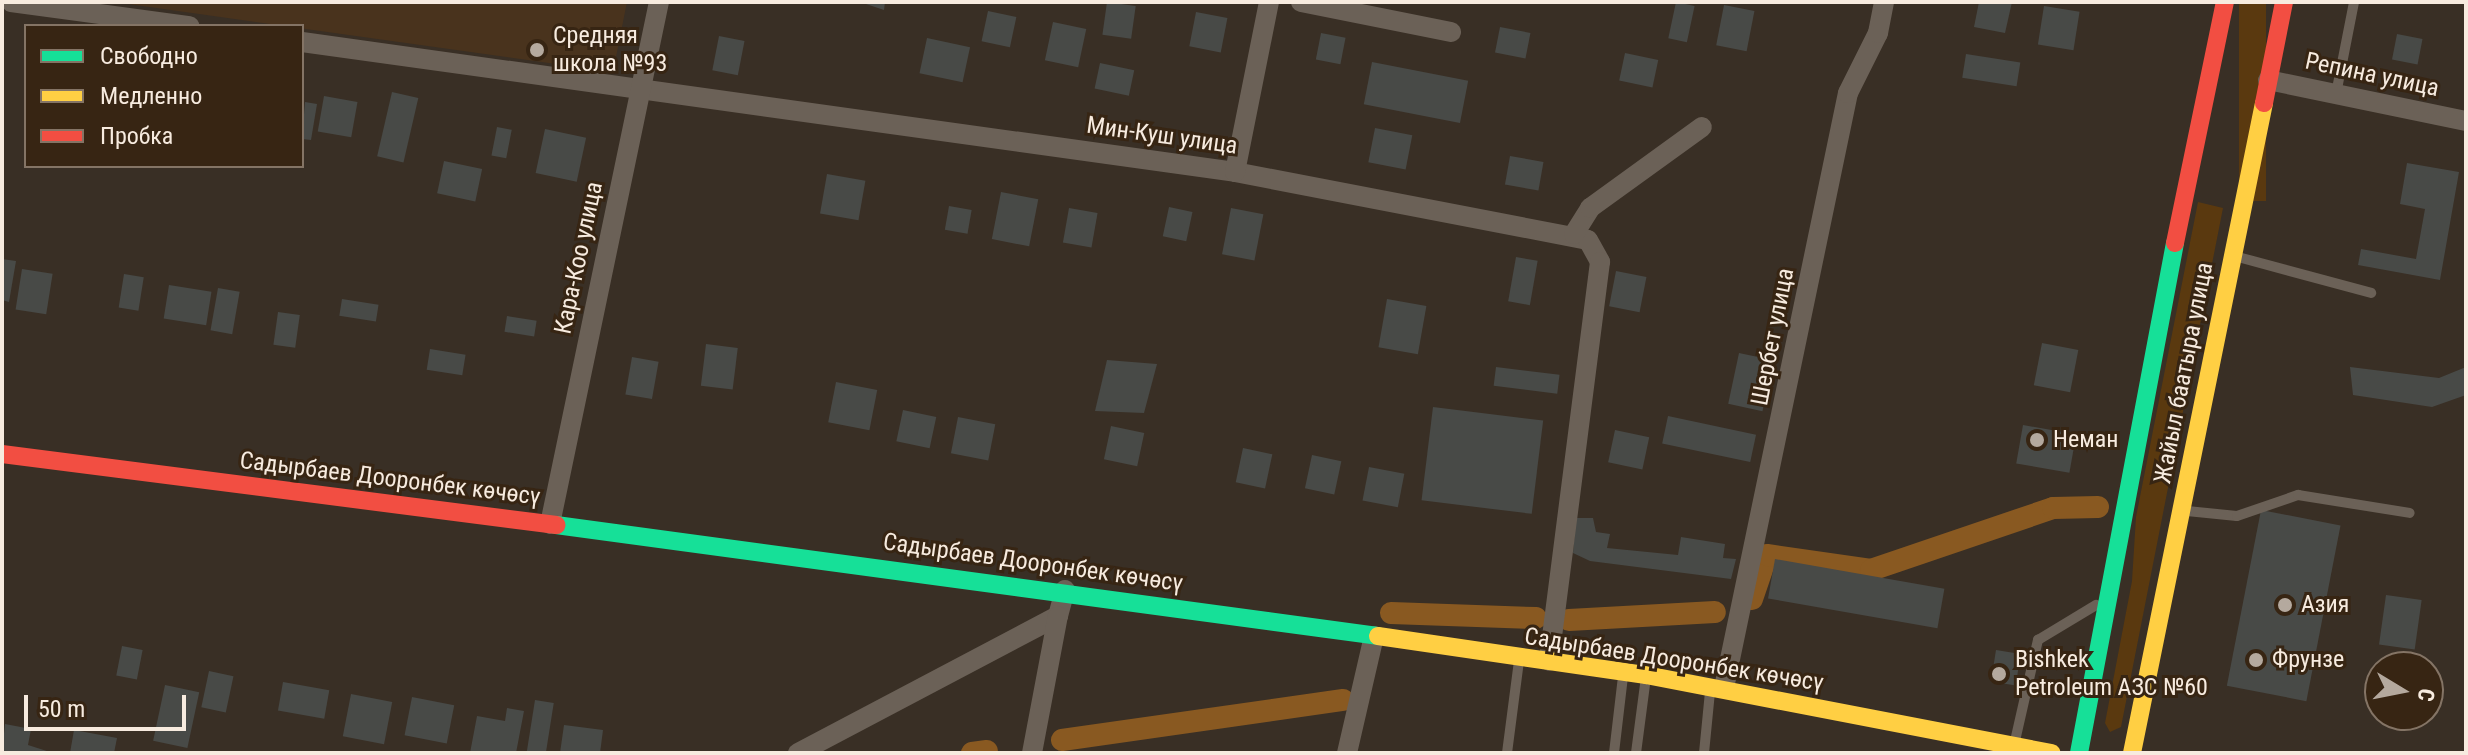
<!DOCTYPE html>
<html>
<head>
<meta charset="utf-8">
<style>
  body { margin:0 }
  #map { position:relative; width:2468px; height:755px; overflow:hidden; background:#392f25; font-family:"Roboto Condensed",sans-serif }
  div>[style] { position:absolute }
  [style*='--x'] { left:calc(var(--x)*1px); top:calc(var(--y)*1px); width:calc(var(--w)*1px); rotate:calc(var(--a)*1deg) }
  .built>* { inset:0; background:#49331d }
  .green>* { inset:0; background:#5a390f; transform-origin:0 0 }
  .canal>* { height:22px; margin:-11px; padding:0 11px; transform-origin:11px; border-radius:11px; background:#895921 }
  .building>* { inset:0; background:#484a47; transform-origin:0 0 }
  .lane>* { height:10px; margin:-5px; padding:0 5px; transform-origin:5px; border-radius:5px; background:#6b6157 }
  .street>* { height:20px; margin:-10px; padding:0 10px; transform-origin:10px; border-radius:10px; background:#6b6157 }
  .fast>* { height:18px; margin:-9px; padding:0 9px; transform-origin:9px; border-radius:9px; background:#16e098 }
  .slow>* { height:18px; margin:-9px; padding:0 9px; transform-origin:9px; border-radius:9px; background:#ffcf43 }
  .jam>* { height:18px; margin:-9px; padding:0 9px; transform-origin:9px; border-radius:9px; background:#f24e42 }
  .dots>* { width:22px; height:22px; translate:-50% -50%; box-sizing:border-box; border:4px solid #372513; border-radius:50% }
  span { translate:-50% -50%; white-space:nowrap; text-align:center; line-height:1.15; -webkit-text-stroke:6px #372513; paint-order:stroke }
  .poi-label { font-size:24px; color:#f7ebdf }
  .left { translate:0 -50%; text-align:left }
  .street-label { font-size:24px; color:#f7ebdf }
  .frame { position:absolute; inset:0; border:4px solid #f7ebdf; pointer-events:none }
  .legend { position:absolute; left:24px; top:24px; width:280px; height:144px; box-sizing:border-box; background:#372513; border:2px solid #847465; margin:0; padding:10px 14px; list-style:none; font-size:24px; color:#f7ebdf }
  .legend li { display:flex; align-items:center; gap:16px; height:40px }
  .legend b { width:40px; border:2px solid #847465 }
  .north { position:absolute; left:2364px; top:651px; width:80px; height:80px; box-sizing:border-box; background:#372513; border:2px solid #847465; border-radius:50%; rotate:100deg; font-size:22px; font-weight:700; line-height:32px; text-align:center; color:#f7ebdf }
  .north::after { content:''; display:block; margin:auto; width:28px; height:36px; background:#b4a99e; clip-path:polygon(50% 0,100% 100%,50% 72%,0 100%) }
  .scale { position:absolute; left:24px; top:695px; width:162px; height:36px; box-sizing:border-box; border:4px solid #f7ebdf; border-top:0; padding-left:10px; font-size:24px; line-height:28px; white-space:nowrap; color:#f7ebdf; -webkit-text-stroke:6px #372513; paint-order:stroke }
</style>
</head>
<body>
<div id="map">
  <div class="built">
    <div style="clip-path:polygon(114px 2px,627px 2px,613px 72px)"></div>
  </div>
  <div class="green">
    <div style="left:2239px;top:2px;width:27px;height:199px"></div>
    <div style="clip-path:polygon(2198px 202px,2223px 208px,2121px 727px,2110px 732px,2105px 723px,2132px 581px,2136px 517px)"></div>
  </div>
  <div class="canal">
    <div style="--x:1752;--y:599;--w:46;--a:-71.2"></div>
    <div style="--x:1767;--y:555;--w:105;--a:8.2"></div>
    <div style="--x:1871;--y:570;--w:192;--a:-18.8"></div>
    <div style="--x:2053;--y:508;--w:45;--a:-1.3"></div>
    <div style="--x:1391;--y:613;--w:145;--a:2"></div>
    <div style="--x:1569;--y:620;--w:146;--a:-3.1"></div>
    <div style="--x:1062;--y:740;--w:284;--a:-8.1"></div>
    <div style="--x:972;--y:753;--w:15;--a:-8"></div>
  </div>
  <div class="building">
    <div style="clip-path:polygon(860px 2px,885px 2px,884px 10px)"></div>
    <div style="left:1107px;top:2px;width:29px;height:33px;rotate:8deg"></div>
    <div style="left:1676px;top:2px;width:19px;height:37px;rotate:12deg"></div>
    <div style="clip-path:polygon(1979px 2px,2012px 2px,2005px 33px,1974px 27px)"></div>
    <div style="left:1724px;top:5px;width:31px;height:41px;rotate:11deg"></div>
    <div style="left:2044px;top:6px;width:36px;height:39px;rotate:9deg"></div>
    <div style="left:988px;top:11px;width:29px;height:31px;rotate:12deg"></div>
    <div style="left:1196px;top:12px;width:32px;height:35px;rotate:11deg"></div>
    <div style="left:1053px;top:22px;width:34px;height:39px;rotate:12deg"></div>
    <div style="left:1500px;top:27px;width:31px;height:26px;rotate:11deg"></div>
    <div style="left:1321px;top:33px;width:25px;height:27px;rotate:11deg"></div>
    <div style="left:2397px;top:34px;width:26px;height:26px;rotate:11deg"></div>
    <div style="left:719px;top:36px;width:26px;height:35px;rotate:11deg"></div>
    <div style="left:927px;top:38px;width:44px;height:36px;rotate:12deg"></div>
    <div style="left:1625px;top:53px;width:34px;height:28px;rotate:12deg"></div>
    <div style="left:1966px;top:54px;width:55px;height:24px;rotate:9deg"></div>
    <div style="left:1372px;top:62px;width:98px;height:43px;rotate:11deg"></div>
    <div style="left:1100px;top:63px;width:35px;height:26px;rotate:12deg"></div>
    <div style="left:392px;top:92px;width:27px;height:66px;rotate:13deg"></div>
    <div style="left:324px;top:96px;width:34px;height:36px;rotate:10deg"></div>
    <div style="clip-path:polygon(305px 102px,317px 104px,311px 140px,302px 139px)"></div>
    <div style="left:497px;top:127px;width:15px;height:29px;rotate:11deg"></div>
    <div style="left:1375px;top:128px;width:38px;height:35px;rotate:11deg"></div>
    <div style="left:545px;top:129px;width:42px;height:45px;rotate:12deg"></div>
    <div style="left:1510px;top:156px;width:34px;height:29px;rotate:10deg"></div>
    <div style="left:444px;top:161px;width:39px;height:33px;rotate:12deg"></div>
    <div style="clip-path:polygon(2407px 163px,2459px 172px,2440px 280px,2358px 265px,2361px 249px,2416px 259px,2425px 209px,2400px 204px)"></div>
    <div style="left:827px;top:174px;width:39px;height:40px;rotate:10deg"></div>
    <div style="left:1001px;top:192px;width:38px;height:48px;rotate:11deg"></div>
    <div style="left:949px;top:206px;width:23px;height:24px;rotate:10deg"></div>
    <div style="left:1169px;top:207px;width:24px;height:30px;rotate:12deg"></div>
    <div style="left:1069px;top:208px;width:29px;height:35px;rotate:10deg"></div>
    <div style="left:1231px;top:208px;width:33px;height:47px;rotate:11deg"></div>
    <div style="left:1516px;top:257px;width:22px;height:45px;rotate:10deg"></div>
    <div style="clip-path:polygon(2px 259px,16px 261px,9px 302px,2px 300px)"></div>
    <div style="left:22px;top:269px;width:31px;height:41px;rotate:9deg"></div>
    <div style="left:1616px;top:271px;width:31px;height:36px;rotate:11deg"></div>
    <div style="left:124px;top:274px;width:20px;height:34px;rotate:9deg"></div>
    <div style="left:169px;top:285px;width:43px;height:34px;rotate:9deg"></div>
    <div style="left:218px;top:288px;width:22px;height:43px;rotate:10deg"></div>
    <div style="left:342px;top:299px;width:37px;height:17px;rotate:9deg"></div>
    <div style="left:1387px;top:299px;width:40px;height:49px;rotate:10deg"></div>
    <div style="left:278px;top:312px;width:22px;height:33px;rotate:8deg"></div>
    <div style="left:507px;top:316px;width:30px;height:16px;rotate:9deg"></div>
    <div style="left:2042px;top:343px;width:37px;height:43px;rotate:11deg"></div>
    <div style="left:706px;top:344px;width:32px;height:42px;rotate:7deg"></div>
    <div style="left:430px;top:349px;width:36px;height:21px;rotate:9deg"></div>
    <div style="left:1739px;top:353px;width:35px;height:52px;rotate:12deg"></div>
    <div style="left:632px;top:357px;width:27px;height:38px;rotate:10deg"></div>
    <div style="clip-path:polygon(1107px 360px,1157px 364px,1144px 413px,1095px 411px)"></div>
    <div style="left:1496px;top:367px;width:64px;height:19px;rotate:7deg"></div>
    <div style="clip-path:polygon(2350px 367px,2439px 378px,2466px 367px,2466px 395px,2432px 407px,2353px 395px)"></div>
    <div style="left:836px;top:382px;width:42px;height:41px;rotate:11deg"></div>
    <div style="left:1433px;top:407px;width:111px;height:94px;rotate:7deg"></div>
    <div style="left:903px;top:410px;width:34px;height:32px;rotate:12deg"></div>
    <div style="left:1668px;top:416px;width:90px;height:28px;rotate:12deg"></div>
    <div style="left:958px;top:417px;width:38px;height:37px;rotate:11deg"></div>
    <div style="left:2023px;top:425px;width:54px;height:39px;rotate:10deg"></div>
    <div style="left:1111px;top:426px;width:34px;height:34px;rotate:12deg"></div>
    <div style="left:1615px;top:430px;width:35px;height:33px;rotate:12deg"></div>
    <div style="left:1243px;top:448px;width:30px;height:35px;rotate:12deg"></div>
    <div style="left:1312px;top:455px;width:30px;height:34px;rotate:12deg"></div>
    <div style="left:1369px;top:467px;width:36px;height:34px;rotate:11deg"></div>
    <div style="left:2261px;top:510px;width:81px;height:179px;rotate:11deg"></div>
    <div style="clip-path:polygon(1576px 518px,1593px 518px,1596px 532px,1610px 534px,1607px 548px,1678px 555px,1681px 537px,1725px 544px,1723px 558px,1736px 559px,1731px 579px,1590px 561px,1573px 553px)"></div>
    <div style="left:1775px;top:559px;width:172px;height:40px;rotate:10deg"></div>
    <div style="left:2386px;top:595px;width:36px;height:50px;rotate:8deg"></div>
    <div style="left:122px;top:646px;width:21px;height:30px;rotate:11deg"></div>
    <div style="left:1996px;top:650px;width:25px;height:32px;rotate:9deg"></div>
    <div style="left:209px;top:671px;width:25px;height:37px;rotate:12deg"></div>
    <div style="left:283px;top:682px;width:47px;height:29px;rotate:10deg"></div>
    <div style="left:165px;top:685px;width:35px;height:57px;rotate:12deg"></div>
    <div style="left:351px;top:694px;width:42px;height:43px;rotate:11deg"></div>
    <div style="left:412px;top:697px;width:43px;height:39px;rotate:11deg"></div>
    <div style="left:535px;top:700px;width:19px;height:54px;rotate:9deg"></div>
    <div style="clip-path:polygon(507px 708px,524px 711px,516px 753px,470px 753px,477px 716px,505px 721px)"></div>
    <div style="clip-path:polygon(5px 724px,31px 729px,28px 745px,53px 753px,2px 753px)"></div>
    <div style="clip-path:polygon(564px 725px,603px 730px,600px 753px,560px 753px)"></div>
    <div style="clip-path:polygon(74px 730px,117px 738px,114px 753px,70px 753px)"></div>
  </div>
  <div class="lane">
    <div style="--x:2336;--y:94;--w:94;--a:-78.9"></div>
    <div style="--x:2238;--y:257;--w:138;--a:15.1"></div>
    <div style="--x:2187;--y:511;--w:50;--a:5.7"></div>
    <div style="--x:2237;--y:516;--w:65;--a:-19"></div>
    <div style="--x:2298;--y:495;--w:113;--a:9.1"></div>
    <div style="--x:2015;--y:741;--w:104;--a:-77.2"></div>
    <div style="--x:2038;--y:640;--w:68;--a:-31.1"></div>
    <div style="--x:1507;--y:753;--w:94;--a:-82.6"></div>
    <div style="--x:1614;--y:753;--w:78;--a:-83.3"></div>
    <div style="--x:1636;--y:753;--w:77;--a:-82.5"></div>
    <div style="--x:1704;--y:753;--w:61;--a:-84.4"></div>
  </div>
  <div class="street">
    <div style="--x:11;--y:2;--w:180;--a:7.7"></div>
    <div style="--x:1301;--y:2;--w:153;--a:11.3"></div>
    <div style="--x:302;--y:42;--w:942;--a:7.93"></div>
    <div style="--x:1235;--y:172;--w:359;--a:10.9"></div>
    <div style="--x:1588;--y:240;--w:25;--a:61"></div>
    <div style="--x:1600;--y:262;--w:402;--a:97.3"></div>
    <div style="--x:2268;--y:80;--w:202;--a:11.7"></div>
    <div style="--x:1235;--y:172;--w:173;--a:-78.7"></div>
    <div style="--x:1574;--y:234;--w:31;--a:-58"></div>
    <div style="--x:1590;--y:208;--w:138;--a:-35.9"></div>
    <div style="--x:550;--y:524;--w:533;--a:-78.21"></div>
    <div style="--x:1724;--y:688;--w:608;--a:-78.23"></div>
    <div style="--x:1848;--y:93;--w:67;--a:-63.4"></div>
    <div style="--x:1878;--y:33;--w:32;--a:-79"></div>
    <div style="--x:798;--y:753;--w:294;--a:-27.8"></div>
    <div style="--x:1058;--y:616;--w:27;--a:-75"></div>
    <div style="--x:1032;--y:753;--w:139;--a:-79.3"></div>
    <div style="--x:1347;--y:753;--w:120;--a:-77"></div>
  </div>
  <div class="fast">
    <div style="--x:556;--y:525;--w:829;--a:7.69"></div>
    <div style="--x:2079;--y:753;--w:519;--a:-79.34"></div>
  </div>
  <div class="slow">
    <div style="--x:1378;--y:636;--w:271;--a:8.3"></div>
    <div style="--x:1646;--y:675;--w:413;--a:10.9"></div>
    <div style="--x:2132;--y:753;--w:663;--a:-78.52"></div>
  </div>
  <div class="jam">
    <div style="--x:2264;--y:103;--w:103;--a:-78.8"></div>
    <div style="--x:2175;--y:243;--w:246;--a:-78.3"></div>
    <div style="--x:2;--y:454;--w:559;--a:7.3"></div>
  </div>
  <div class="dots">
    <div style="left:537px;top:50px;background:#b4a99e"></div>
    <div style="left:2037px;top:440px;background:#b4a99e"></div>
    <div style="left:2285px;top:605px;background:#b4a99e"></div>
    <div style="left:2256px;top:660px;background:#b4a99e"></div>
    <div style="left:1999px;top:674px;background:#b4a99e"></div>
  </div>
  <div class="poi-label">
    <span class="left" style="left:553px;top:50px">Средняя<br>школа №93</span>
    <span class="left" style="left:2053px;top:440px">Неман</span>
    <span class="left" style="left:2301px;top:605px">Азия</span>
    <span class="left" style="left:2015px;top:674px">Bishkek<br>Petroleum АЗС №60</span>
    <span class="left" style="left:2272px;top:660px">Фрунзе</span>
  </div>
  <div class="street-label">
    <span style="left:2372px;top:75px;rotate:12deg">Репина улица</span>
    <span style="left:1162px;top:136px;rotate:8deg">Мин-Куш улица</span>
    <span style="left:579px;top:258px;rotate:-78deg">Кара-Коо улица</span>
    <span style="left:1773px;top:337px;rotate:-79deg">Шербет улица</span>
    <span style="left:2184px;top:373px;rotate:-79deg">Жайыл баатыра улица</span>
    <span style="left:390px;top:479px;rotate:7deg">Садырбаев Дооронбек көчөсү</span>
    <span style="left:1033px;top:563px;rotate:8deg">Садырбаев Дооронбек көчөсү</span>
    <span style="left:1674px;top:660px;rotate:9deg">Садырбаев Дооронбек көчөсү</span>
  </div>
  <div class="frame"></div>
  <ul class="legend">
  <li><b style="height:10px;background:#16e098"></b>Свободно</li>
  <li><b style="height:10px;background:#ffcf43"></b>Медленно</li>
  <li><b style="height:10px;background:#f24e42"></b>Пробка</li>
  </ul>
  <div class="north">С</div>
  <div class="scale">50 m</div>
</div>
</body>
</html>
